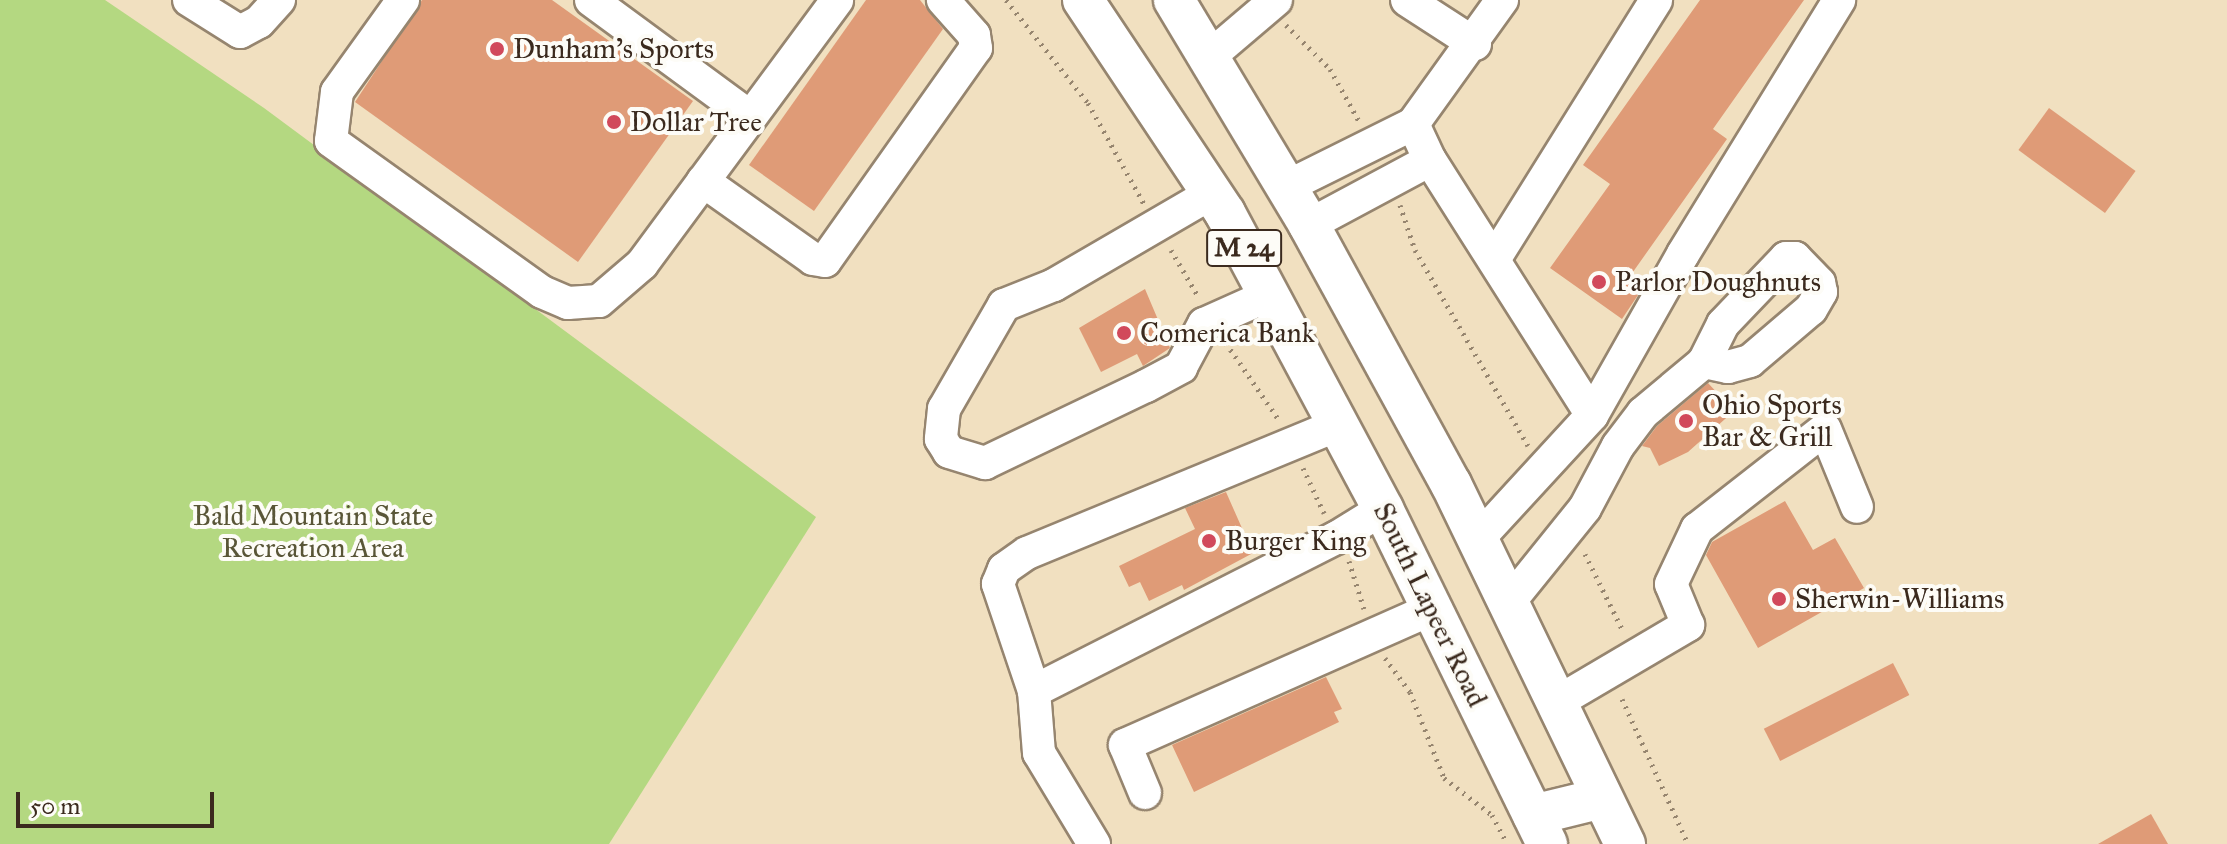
<!DOCTYPE html>
<html>
<head>
<meta charset="utf-8">
<style>
  body { margin:0 }
  #map { position:relative; width:2227px; height:844px; overflow:hidden; background:#f1e0c0; font-family:"IM FELL Great Primer",serif }
  div>[style] { position:absolute }
  [style*='--x'] { left:calc(var(--x)*1px); top:calc(var(--y)*1px); width:calc(var(--w)*1px); rotate:calc(var(--a)*1deg) }
  .green>* { inset:0; background:#b4d881 }
  .building>* { inset:0; background:#df9b77; transform-origin:0 0 }
  .path>* { height:5px; margin-top:-2.5px; transform-origin:0; background:repeating-linear-gradient(90deg,#96856f 0 2px,transparent 0 8px) }
  .roads { filter:drop-shadow(2px 0 #96856f) drop-shadow(-2px 0 #96856f) drop-shadow(0 2px #96856f) drop-shadow(0 -2px #96856f) }
  .minor>* { height:32px; margin:-16px; padding:0 16px; transform-origin:16px; border-radius:16px; background:#fff }
  .major>* { height:40px; margin:-20px; padding:0 20px; transform-origin:20px; border-radius:20px; background:#fff }
  .dots>* { width:22px; height:22px; translate:-50% -50%; box-sizing:border-box; border:4px solid #fdfcf7; border-radius:50% }
  span { translate:-50% -50%; white-space:nowrap; text-align:center; line-height:1.15; -webkit-text-stroke:8px #fdfcf7; paint-order:stroke }
  .shield-label span { padding:2px 6px; background:#fdfcf7; border:2px solid; border-radius:6px; -webkit-text-stroke-width:0 }
  .shield-label { font-size:26px; color:#3b2a1e; font-weight:700 }
  .poi-label { font-size:28px; color:#3b2a1e }
  .left { translate:0 -50%; text-align:left }
  .park-label { font-size:28px; color:#595637 }
  .street-label { font-size:28px; color:#3b2a1e }
  .scale { position:absolute; left:16px; top:792px; width:198px; height:36px; box-sizing:border-box; border:4px solid #3b2a1e; border-top:0; padding-left:10px; font-size:24px; line-height:28px; white-space:nowrap; color:#3b2a1e; -webkit-text-stroke:6px #fdfcf7; paint-order:stroke }
</style>
</head>
<body>
<div id="map">
  <div class="green">
    <div style="clip-path:polygon(0 0,105px 0,264px 108px,816px 517px,609px 844px,0 844px)"></div>
  </div>
  <div class="building">
    <div style="clip-path:polygon(422px 0,552px 0,693px 101px,578px 262px,355px 102px)"></div>
    <div style="clip-path:polygon(866px 0,920px 0,943px 29px,814px 211px,749px 165px)"></div>
    <div style="clip-path:polygon(1700px 0,1804px 0,1713px 129px,1727px 139px,1628px 279px,1642px 289px,1622px 319px,1550px 268px,1610px 184px,1583px 165px)"></div>
    <div style="left:2049px;top:108px;width:107px;height:52px;rotate:36deg"></div>
    <div style="clip-path:polygon(1145px 289px,1170px 348px,1143px 366px,1137px 354px,1101px 372px,1079px 328px)"></div>
    <div style="clip-path:polygon(1708px 383px,1734px 411px,1688px 452px,1659px 466px,1650px 448px,1642px 446px,1657px 426px)"></div>
    <div style="clip-path:polygon(1226px 492px,1253px 553px,1184px 590px,1182px 585px,1149px 601px,1140px 582px,1129px 587px,1119px 566px,1195px 529px,1185px 508px)"></div>
    <div style="clip-path:polygon(1785px 501px,1813px 550px,1835px 538px,1864px 588px,1758px 648px,1706px 555px,1712px 542px)"></div>
    <div style="left:1893px;top:663px;width:36px;height:145px;rotate:63deg"></div>
    <div style="clip-path:polygon(1326px 677px,1342px 709px,1334px 712px,1339px 722px,1194px 792px,1172px 745px)"></div>
    <div style="clip-path:polygon(2151px 814px,2168px 844px,2098px 844px)"></div>
  </div>
  <div class="path">
    <div style="--x:1006;--y:0;--w:132;--a:51.5"></div>
    <div style="--x:1088;--y:103;--w:115;--a:61"></div>
    <div style="--x:1286;--y:25;--w:62;--a:45"></div>
    <div style="--x:1330;--y:69;--w:60;--a:60.9"></div>
    <div style="--x:1400;--y:205;--w:47;--a:71.6"></div>
    <div style="--x:1415;--y:250;--w:226;--a:60"></div>
    <div style="--x:1171;--y:250;--w:53;--a:59.6"></div>
    <div style="--x:1226;--y:343;--w:93;--a:55.5"></div>
    <div style="--x:1303;--y:468;--w:50;--a:65"></div>
    <div style="--x:1585;--y:554;--w:86;--a:63.7"></div>
    <div style="--x:1349;--y:561;--w:50;--a:72.6"></div>
    <div style="--x:1385;--y:658;--w:42;--a:53.7"></div>
    <div style="--x:1410;--y:692;--w:92;--a:68.4"></div>
    <div style="--x:1444;--y:778;--w:61;--a:37.6"></div>
    <div style="--x:1492;--y:815;--w:27;--a:62"></div>
    <div style="--x:1622;--y:699;--w:159;--a:65.5"></div>
  </div>
  <div class="roads">
    <div class="minor">
      <div style="--x:189;--y:0;--w:60;--a:32.1"></div>
      <div style="--x:240;--y:32;--w:21;--a:-28"></div>
      <div style="--x:259;--y:22;--w:30;--a:-48"></div>
      <div style="--x:403;--y:0;--w:113;--a:125.7"></div>
      <div style="--x:337;--y:92;--w:49;--a:97"></div>
      <div style="--x:331;--y:141;--w:259;--a:35.6"></div>
      <div style="--x:542;--y:292;--w:28;--a:23"></div>
      <div style="--x:568;--y:303;--w:31;--a:-4"></div>
      <div style="--x:599;--y:301;--w:57;--a:-40.7"></div>
      <div style="--x:642;--y:264;--w:328;--a:-53.5"></div>
      <div style="--x:591;--y:0;--w:197;--a:36.3"></div>
      <div style="--x:1407;--y:0;--w:81;--a:32.9"></div>
      <div style="--x:1502;--y:0;--w:153;--a:125.7"></div>
      <div style="--x:1413;--y:124;--w:40;--a:65"></div>
      <div style="--x:1430;--y:160;--w:302;--a:57.6"></div>
      <div style="--x:1209;--y:57;--w:88;--a:-40.4"></div>
      <div style="--x:703;--y:181;--w:135;--a:35.3"></div>
      <div style="--x:813;--y:259;--w:12;--a:9"></div>
      <div style="--x:825;--y:261;--w:261;--a:-54.7"></div>
      <div style="--x:976;--y:48;--w:13;--a:-99"></div>
      <div style="--x:974;--y:35;--w:47;--a:-131.5"></div>
      <div style="--x:1286;--y:187;--w:142;--a:-26.4"></div>
      <div style="--x:1212;--y:193;--w:183;--a:149.8"></div>
      <div style="--x:1054;--y:285;--w:54;--a:158.2"></div>
      <div style="--x:1004;--y:305;--w:120;--a:120"></div>
      <div style="--x:944;--y:409;--w:30;--a:96"></div>
      <div style="--x:941;--y:439;--w:15;--a:58"></div>
      <div style="--x:949;--y:452;--w:38;--a:17"></div>
      <div style="--x:985;--y:463;--w:178;--a:-25.6"></div>
      <div style="--x:1146;--y:386;--w:40;--a:-28"></div>
      <div style="--x:1181;--y:367;--w:49;--a:-61.9"></div>
      <div style="--x:1204;--y:324;--w:71;--a:-24"></div>
      <div style="--x:1309;--y:225;--w:137;--a:-28.2"></div>
      <div style="--x:1495;--y:258;--w:304;--a:-58"></div>
      <div style="--x:1479;--y:538;--w:167;--a:-47.4"></div>
      <div style="--x:1592;--y:415;--w:185;--a:-60.5"></div>
      <div style="--x:1683;--y:254;--w:298;--a:-58.4"></div>
      <div style="--x:1510;--y:601;--w:119;--a:-51.1"></div>
      <div style="--x:1585;--y:508;--w:70;--a:-62"></div>
      <div style="--x:1618;--y:446;--w:41;--a:-52.9"></div>
      <div style="--x:1643;--y:413;--w:80;--a:-39.9"></div>
      <div style="--x:1704;--y:362;--w:42;--a:-63.4"></div>
      <div style="--x:1723;--y:324;--w:91;--a:-46.3"></div>
      <div style="--x:1786;--y:258;--w:9;--a:0"></div>
      <div style="--x:1795;--y:258;--w:35;--a:46"></div>
      <div style="--x:1819;--y:283;--w:9;--a:77"></div>
      <div style="--x:1821;--y:292;--w:20;--a:120"></div>
      <div style="--x:1811;--y:309;--w:80;--a:139.6"></div>
      <div style="--x:1750;--y:361;--w:23;--a:165"></div>
      <div style="--x:1728;--y:367;--w:25;--a:-168"></div>
      <div style="--x:1034;--y:691;--w:339;--a:-26.9"></div>
      <div style="--x:1336;--y:538;--w:55;--a:-31.7"></div>
      <div style="--x:1559;--y:701;--w:150;--a:-30.5"></div>
      <div style="--x:1688;--y:625;--w:44;--a:-112.5"></div>
      <div style="--x:1671;--y:584;--w:61;--a:-64.7"></div>
      <div style="--x:1697;--y:529;--w:162;--a:-38"></div>
      <div style="--x:1825;--y:429;--w:84;--a:67.7"></div>
      <div style="--x:1145;--y:793;--w:52;--a:-112.6"></div>
      <div style="--x:1125;--y:745;--w:336;--a:-23.9"></div>
      <div style="--x:1094;--y:844;--w:106;--a:-121.1"></div>
      <div style="--x:1039;--y:753;--w:62;--a:-94.6"></div>
      <div style="--x:1034;--y:691;--w:113;--a:-108.6"></div>
      <div style="--x:998;--y:584;--w:16;--a:-68"></div>
      <div style="--x:1004;--y:569;--w:28;--a:-35"></div>
      <div style="--x:1027;--y:553;--w:336;--a:-22.4"></div>
    </div>
    <div class="major">
      <div style="--x:1083;--y:0;--w:256;--a:56.3"></div>
      <div style="--x:1225;--y:213;--w:336;--a:61.9"></div>
      <div style="--x:1383;--y:509;--w:373;--a:63.9"></div>
      <div style="--x:1174;--y:0;--w:262;--a:59"></div>
      <div style="--x:1309;--y:225;--w:295;--a:61.3"></div>
      <div style="--x:1451;--y:484;--w:400;--a:64.2"></div>
      <div style="--x:1533;--y:815;--w:71;--a:-13.8"></div>
    </div>
  </div>
  <div class="dots">
    <div style="left:497px;top:49px;background:#d1495b"></div>
    <div style="left:614px;top:122px;background:#d1495b"></div>
    <div style="left:1599px;top:282px;background:#d1495b"></div>
    <div style="left:1124px;top:333px;background:#d1495b"></div>
    <div style="left:1686px;top:421px;background:#d1495b"></div>
    <div style="left:1209px;top:541px;background:#d1495b"></div>
    <div style="left:1779px;top:599px;background:#d1495b"></div>
  </div>
  <div class="shield-label">
    <span style="left:1244px;top:248px">M 24</span>
  </div>
  <div class="poi-label">
    <span class="left" style="left:513px;top:49px">Dunham's Sports</span>
    <span class="left" style="left:630px;top:122px">Dollar Tree</span>
    <span class="left" style="left:1615px;top:282px">Parlor Doughnuts</span>
    <span class="left" style="left:1140px;top:333px">Comerica Bank</span>
    <span class="left" style="left:1702px;top:421px">Ohio Sports<br>Bar &amp; Grill</span>
    <span class="left" style="left:1225px;top:541px">Burger King</span>
    <span class="left" style="left:1795px;top:599px">Sherwin-Williams</span>
  </div>
  <div class="park-label">
    <span style="left:313px;top:532px">Bald Mountain State<br>Recreation Area</span>
  </div>
  <div class="street-label">
    <span style="left:1430px;top:605px;rotate:64deg">South Lapeer Road</span>
  </div>
  <div class="scale">50 m</div>
</div>
</body>
</html>
